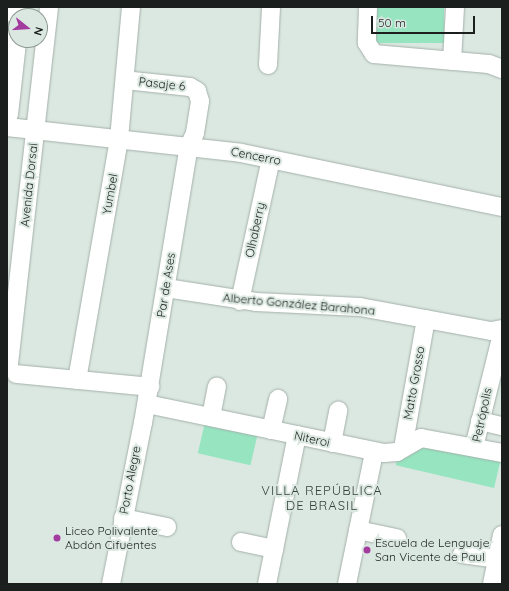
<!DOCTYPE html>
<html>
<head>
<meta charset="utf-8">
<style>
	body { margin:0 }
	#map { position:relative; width:509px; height:591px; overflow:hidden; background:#dbe8e1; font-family:Quicksand,sans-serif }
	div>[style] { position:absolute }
	.green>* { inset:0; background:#96e4c0; transform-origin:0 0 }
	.roads { filter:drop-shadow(0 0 1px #a4b0aa) drop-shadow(0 0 1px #a4b0aa) }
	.minor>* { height:18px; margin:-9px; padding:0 9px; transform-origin:9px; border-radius:9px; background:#fff }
	.major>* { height:22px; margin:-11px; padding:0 11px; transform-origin:11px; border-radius:11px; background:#fff }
	.dots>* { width:11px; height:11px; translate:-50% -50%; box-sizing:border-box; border:2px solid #dbe8e1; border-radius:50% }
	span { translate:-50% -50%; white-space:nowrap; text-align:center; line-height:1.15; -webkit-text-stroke:4px #dbe8e1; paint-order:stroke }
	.street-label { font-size:12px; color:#1b1f1d }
	.poi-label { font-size:12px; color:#1b1f1d }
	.left { translate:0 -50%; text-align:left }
	.neighbourhood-label { font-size:13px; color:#38413d; letter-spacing:1px }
	.frame { position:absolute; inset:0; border:8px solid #1b1f1d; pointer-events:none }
	.north { position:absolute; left:8px; top:8px; width:40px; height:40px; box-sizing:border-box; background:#dbe8e1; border:1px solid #8e9893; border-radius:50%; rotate:107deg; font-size:11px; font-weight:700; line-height:16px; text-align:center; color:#1b1f1d }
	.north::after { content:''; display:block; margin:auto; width:14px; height:18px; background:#a43c9f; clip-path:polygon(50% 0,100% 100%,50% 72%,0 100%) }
	.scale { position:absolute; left:371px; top:16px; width:104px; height:18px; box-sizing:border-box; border:2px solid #1b1f1d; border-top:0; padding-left:5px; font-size:12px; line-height:14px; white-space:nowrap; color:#1b1f1d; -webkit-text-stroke:3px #dbe8e1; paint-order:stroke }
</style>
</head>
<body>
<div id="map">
	<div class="green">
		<div style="left:375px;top:7px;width:69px;height:36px"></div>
		<div style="left:205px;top:422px;width:54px;height:32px;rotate:13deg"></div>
		<div style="left:402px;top:438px;width:101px;height:28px;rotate:13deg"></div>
	</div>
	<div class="roads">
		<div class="minor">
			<div style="left:368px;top:7px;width:36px;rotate:92deg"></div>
			<div style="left:367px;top:43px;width:13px;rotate:58deg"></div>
			<div style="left:374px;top:54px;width:115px;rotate:5deg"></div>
			<div style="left:489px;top:64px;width:14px;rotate:21deg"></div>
			<div style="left:452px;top:61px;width:54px;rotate:-86.8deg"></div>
			<div style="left:268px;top:65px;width:58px;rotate:-87deg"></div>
			<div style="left:7px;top:127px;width:235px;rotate:6.3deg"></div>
			<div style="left:241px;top:153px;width:267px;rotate:11.7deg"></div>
			<div style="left:166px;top:288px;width:91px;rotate:8.8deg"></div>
			<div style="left:256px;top:302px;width:104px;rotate:2.8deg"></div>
			<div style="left:360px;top:307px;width:133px;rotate:10.4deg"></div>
			<div style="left:491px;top:331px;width:11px;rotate:-10deg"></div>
			<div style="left:240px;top:301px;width:145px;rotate:-77.7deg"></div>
			<div style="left:9px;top:364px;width:359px;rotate:-83.6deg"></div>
			<div style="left:16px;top:374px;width:135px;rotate:5.5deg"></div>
			<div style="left:77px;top:380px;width:245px;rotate:-80.1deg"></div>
			<div style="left:119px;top:139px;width:133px;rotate:-84.8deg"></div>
			<div style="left:147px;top:404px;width:242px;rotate:11.7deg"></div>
			<div style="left:384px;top:453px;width:13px;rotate:-4deg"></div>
			<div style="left:397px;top:452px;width:28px;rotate:-30deg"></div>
			<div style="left:421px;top:438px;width:82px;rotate:10.5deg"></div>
			<div style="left:211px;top:417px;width:31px;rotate:-79deg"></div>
			<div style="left:480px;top:421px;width:23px;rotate:13deg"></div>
			<div style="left:271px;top:430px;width:32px;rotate:-77deg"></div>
			<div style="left:332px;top:443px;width:33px;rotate:-79deg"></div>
			<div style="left:474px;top:447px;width:116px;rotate:-76.1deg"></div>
			<div style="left:403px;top:448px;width:131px;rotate:-79.9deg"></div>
			<div style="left:123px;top:518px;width:45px;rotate:11.6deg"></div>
			<div style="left:358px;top:530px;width:40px;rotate:12deg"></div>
			<div style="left:241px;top:542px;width:34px;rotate:12deg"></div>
			<div style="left:462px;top:554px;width:35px;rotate:8deg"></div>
			<div style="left:111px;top:584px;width:164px;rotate:-78.8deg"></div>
			<div style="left:143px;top:423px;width:281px;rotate:-80.6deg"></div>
			<div style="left:189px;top:146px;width:14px;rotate:-65deg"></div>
			<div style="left:195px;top:133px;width:32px;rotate:-81deg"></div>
			<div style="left:200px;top:101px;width:10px;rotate:-107deg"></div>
			<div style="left:197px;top:91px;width:8px;rotate:-150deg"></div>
			<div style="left:190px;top:87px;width:65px;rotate:-173.9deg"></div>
			<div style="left:267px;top:584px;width:152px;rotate:-78.6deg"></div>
			<div style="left:347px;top:584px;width:135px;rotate:-78.4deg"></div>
			<div style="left:492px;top:584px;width:50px;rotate:-78.5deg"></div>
		</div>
		<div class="major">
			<div style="left:18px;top:16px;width:9px;rotate:-84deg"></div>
			<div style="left:7px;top:114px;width:81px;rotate:-83.6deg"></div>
		</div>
	</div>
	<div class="dots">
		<div style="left:57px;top:538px;background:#a43c9f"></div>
		<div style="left:367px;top:550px;background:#a43c9f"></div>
	</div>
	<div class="street-label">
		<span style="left:162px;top:84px;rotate:6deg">Pasaje 6</span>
		<span style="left:256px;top:156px;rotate:11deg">Cencerro</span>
		<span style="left:29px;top:185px;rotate:-84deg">Avenida Dorsal</span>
		<span style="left:110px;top:194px;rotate:-80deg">Yumbel</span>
		<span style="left:255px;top:230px;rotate:-78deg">Olhaberry</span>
		<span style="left:166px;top:285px;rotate:-81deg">Par de Ases</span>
		<span style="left:299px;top:304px;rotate:5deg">Alberto González Barahona</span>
		<span style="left:414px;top:383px;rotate:-80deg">Matto Grosso</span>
		<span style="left:482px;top:415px;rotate:-78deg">Petrópolis</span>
		<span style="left:312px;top:439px;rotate:12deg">Niteroi</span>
		<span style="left:130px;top:480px;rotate:-79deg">Porto Alegre</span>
	</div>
	<div class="poi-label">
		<span class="left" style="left:65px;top:538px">Liceo Polivalente<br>Abdón Cifuentes</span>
		<span class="left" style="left:375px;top:550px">Escuela de Lenguaje<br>San Vicente de Paul</span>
	</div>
	<div class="neighbourhood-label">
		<span style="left:322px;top:498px">VILLA REPÚBLICA<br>DE BRASIL</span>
	</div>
	<div class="frame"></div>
	<div class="north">N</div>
	<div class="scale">50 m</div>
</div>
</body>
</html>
